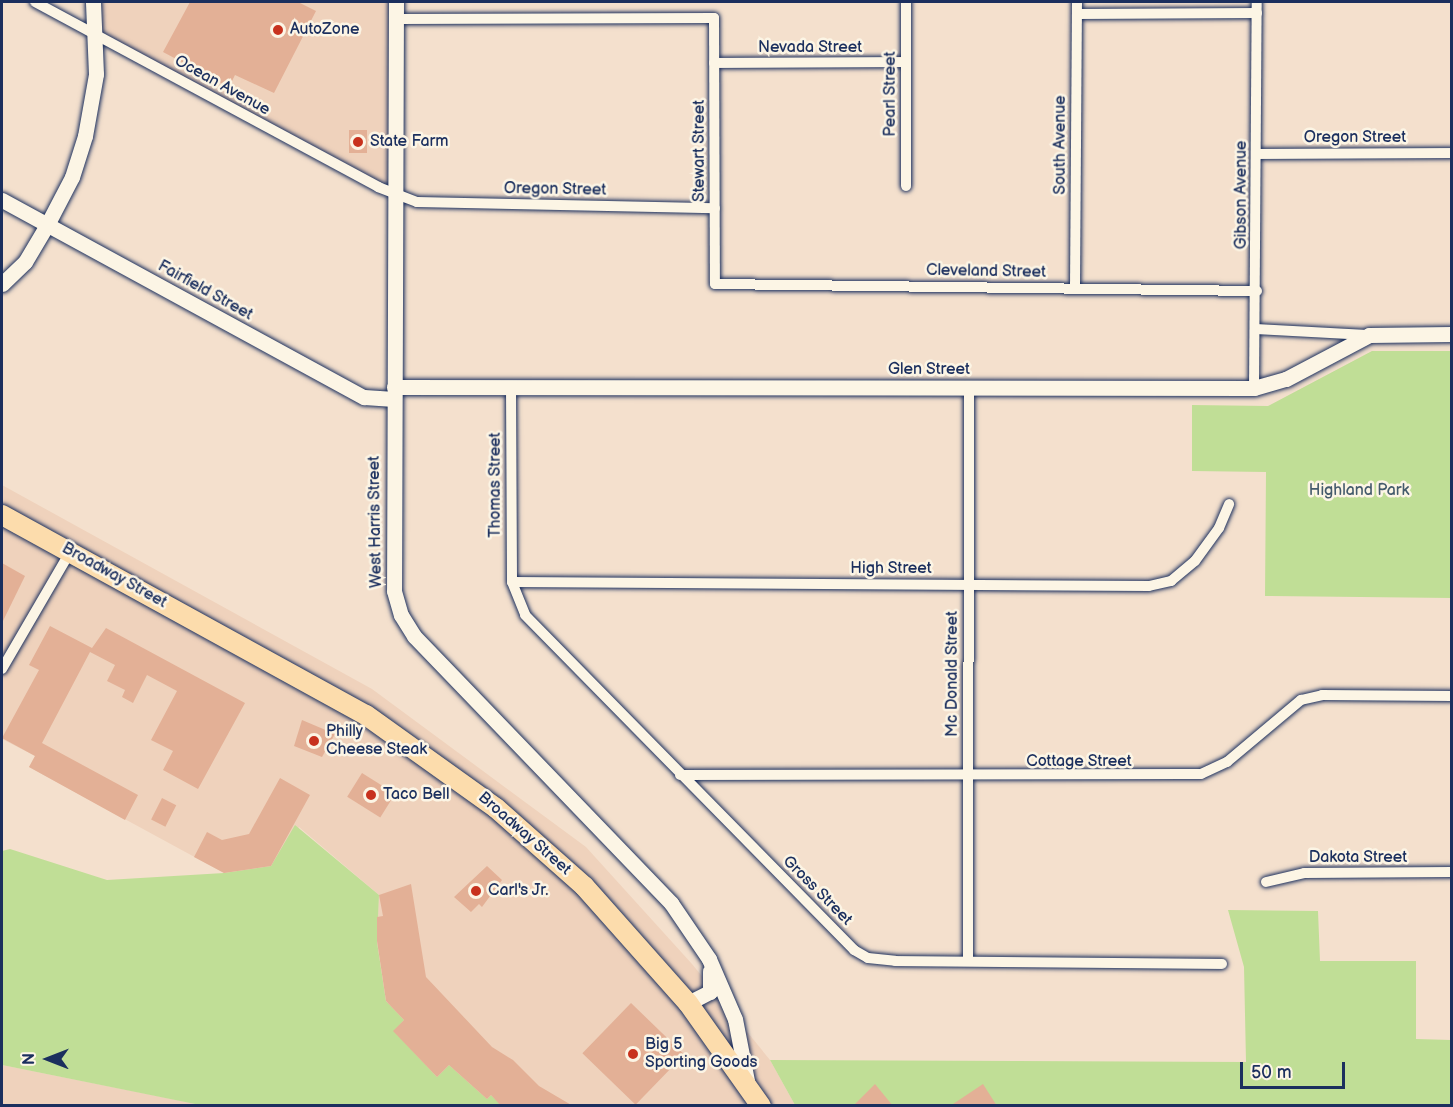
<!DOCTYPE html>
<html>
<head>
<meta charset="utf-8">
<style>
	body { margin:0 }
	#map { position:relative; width:1453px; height:1107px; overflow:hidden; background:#f4e0cd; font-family:"Balsamiq Sans",sans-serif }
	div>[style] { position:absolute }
	.built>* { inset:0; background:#efd2bc }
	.green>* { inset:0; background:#c0de96 }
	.building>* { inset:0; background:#e3b096; transform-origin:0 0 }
	.roads { filter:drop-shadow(0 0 2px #1b2f5e) drop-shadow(0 0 2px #1b2f5e) }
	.street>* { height:10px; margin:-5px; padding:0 5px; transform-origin:5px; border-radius:5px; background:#fcf5e5 }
	.secondary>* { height:15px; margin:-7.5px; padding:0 7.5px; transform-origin:7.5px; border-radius:7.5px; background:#fcf5e5 }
	.highway>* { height:20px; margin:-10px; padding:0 10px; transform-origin:10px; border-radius:10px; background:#fcdcac }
	.dots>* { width:16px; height:16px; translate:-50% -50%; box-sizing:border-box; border:3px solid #fcf5e5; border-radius:50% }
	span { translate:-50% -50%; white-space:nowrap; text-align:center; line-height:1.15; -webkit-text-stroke:5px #fcf5e5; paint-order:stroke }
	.poi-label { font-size:16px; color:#1b2f5e }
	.left { translate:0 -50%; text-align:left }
	.street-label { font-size:16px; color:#1b2f5e }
	.park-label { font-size:16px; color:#445b6c }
	.frame { position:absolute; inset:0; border:3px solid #1b2f5e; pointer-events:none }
	.north { position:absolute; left:18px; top:1029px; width:60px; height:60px; -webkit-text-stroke:4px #fcf5e5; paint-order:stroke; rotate:270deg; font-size:16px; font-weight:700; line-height:24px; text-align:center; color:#1b2f5e }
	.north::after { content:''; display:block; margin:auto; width:21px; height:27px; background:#1b2f5e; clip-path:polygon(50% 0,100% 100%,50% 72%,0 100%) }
	.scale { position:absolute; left:1240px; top:1062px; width:105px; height:27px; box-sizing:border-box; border:3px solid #1b2f5e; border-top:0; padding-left:8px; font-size:18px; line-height:21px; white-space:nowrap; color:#1b2f5e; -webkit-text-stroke:4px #fcf5e5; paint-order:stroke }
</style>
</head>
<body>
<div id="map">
	<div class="built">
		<div style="clip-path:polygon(93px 2px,396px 2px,396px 194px,96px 33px)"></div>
		<div style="clip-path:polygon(2px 485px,372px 689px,586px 847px,692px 964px,770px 1060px,795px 1105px,501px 1105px,487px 1099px,437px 1077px,393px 1031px,377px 941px,379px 895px,299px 827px,271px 866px,224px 873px,29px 767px,35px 756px,2px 739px)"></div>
		<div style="clip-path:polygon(2px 1065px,177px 1100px,200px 1105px,2px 1105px)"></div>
	</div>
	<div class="green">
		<div style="clip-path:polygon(1372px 351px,1451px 351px,1451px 598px,1265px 596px,1266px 472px,1192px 471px,1192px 405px,1268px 406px)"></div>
		<div style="clip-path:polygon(295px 825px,379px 895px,377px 942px,386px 1001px,404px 1020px,394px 1031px,437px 1077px,449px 1065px,487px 1099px,491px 1095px,501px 1105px,200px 1105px,2px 1065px,2px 851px,10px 849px,107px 880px,224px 873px,271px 866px)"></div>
		<div style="clip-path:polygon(1228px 910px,1318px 911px,1320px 961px,1416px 961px,1416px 1039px,1451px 1040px,1451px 1105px,795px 1105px,770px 1060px,1246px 1062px,1244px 967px)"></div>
	</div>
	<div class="building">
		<div style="clip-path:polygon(190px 2px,298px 2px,316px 11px,274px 93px,235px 75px,229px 87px,163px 52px)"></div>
		<div style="left:349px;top:130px;width:18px;height:23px"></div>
		<div style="clip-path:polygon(2px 563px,25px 576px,2px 623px)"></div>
		<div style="clip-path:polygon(50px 626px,92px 648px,106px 628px,245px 703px,198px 789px,163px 770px,173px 751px,151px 740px,177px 691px,147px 675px,133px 703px,122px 697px,125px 690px,107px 681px,115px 665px,90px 652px,42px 743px,138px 795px,125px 820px,29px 767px,35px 756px,2px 738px,39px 670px,29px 665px)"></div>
		<div style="clip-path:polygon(302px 720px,335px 734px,322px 757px,294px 746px)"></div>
		<div style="left:362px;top:773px;width:39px;height:28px;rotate:32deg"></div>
		<div style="clip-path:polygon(280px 778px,310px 795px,271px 866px,224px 873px,194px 857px,207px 832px,222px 840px,249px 834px)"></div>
		<div style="left:162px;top:798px;width:16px;height:24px;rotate:27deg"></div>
		<div style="clip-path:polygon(487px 866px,502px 880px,482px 907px,479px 904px,471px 912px,454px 897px)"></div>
		<div style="clip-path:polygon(411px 884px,426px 977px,492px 1047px,513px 1060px,539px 1086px,573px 1106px,501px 1106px,491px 1095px,487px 1099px,449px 1065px,437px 1077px,393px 1031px,404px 1020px,386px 1001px,377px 941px,377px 917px,383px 916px,379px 895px)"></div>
		<div style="left:631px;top:1003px;width:74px;height:70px;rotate:44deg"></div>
		<div style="clip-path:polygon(875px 1084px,893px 1106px,853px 1106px)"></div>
		<div style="clip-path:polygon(983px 1084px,997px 1106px,950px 1106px)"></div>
	</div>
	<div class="roads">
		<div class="street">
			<div style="left:35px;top:2px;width:390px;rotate:28.3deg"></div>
			<div style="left:378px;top:187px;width:42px;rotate:21deg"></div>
			<div style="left:417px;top:202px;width:298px;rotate:1.2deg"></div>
			<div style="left:906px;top:2px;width:184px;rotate:90deg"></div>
			<div style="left:1077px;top:14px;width:180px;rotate:-0.3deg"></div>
			<div style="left:397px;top:19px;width:317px;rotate:-0.2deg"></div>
			<div style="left:714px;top:18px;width:266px;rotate:89.8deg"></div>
			<div style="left:715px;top:284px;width:542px;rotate:0.74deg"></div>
			<div style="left:714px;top:63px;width:191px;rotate:-0.3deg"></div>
			<div style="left:1258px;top:154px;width:194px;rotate:-0.3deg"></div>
			<div style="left:1075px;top:288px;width:286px;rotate:-89.6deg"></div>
			<div style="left:1256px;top:329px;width:111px;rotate:3.1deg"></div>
			<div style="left:511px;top:388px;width:194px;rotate:89.7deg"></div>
			<div style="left:512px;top:582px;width:35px;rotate:68deg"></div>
			<div style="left:525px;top:615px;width:470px;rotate:45.5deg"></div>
			<div style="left:854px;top:950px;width:16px;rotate:30deg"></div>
			<div style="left:868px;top:958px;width:27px;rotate:6deg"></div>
			<div style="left:895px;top:961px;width:327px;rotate:0.5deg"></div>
			<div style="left:1254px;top:388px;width:386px;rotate:-89.6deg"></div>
			<div style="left:512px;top:582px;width:637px;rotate:0.36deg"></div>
			<div style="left:1149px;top:586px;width:23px;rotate:-13deg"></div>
			<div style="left:1171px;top:581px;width:31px;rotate:-40deg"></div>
			<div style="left:1195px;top:561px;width:41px;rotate:-54deg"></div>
			<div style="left:1219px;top:528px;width:26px;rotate:-67deg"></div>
			<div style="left:2px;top:669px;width:135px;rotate:-59.8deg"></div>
			<div style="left:680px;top:775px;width:521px;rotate:-0.11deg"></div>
			<div style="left:1201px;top:774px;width:29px;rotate:-25deg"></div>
			<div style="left:1227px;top:762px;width:97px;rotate:-40deg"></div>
			<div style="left:1301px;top:700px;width:22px;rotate:-13deg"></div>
			<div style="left:1322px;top:695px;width:130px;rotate:0.4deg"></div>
			<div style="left:1266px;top:882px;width:39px;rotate:-13deg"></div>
			<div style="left:1304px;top:873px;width:148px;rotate:-0.4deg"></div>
			<div style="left:968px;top:961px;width:573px;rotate:-89.9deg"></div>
		</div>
		<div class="secondary">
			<div style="left:396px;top:2px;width:589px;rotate:90.19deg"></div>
			<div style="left:394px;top:591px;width:25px;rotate:74deg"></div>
			<div style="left:401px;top:615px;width:25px;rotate:58deg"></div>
			<div style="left:414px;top:636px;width:371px;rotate:46.1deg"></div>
			<div style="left:671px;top:903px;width:68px;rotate:55.8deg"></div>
			<div style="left:709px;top:959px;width:65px;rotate:66.6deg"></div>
			<div style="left:735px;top:1019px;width:68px;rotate:79deg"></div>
			<div style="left:2px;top:200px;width:412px;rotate:28.6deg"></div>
			<div style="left:364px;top:397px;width:30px;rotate:4deg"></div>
			<div style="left:2px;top:284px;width:32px;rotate:-44deg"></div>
			<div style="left:25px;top:262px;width:43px;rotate:-59.3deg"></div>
			<div style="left:47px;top:225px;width:54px;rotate:-62.5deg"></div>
			<div style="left:72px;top:177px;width:43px;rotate:-72.4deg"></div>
			<div style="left:85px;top:136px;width:63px;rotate:-79.9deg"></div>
			<div style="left:96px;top:74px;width:72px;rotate:-92.4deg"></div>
			<div style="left:394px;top:387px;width:860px;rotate:0.07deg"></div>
			<div style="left:1254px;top:388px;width:33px;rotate:-16deg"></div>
			<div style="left:1286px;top:379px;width:94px;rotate:-27.9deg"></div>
			<div style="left:1369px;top:335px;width:83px;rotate:-0.7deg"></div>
			<div style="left:688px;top:1003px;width:25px;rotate:-27deg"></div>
			<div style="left:710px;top:992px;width:21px;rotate:-90deg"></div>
		</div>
		<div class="highway">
			<div style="left:2px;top:515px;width:415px;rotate:28.8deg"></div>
			<div style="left:366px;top:715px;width:160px;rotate:35.6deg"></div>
			<div style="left:496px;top:808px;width:118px;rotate:41.6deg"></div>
			<div style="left:584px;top:886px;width:157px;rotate:48.4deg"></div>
			<div style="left:688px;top:1003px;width:126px;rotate:54.7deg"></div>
		</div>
	</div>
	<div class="dots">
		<div style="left:278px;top:30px;background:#c8321e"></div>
		<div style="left:358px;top:142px;background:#c8321e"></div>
		<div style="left:314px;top:741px;background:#c8321e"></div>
		<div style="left:371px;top:795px;background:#c8321e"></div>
		<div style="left:476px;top:891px;background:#c8321e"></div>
		<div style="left:633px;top:1054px;background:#c8321e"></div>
	</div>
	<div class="poi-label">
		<span class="left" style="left:290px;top:30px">AutoZone</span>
		<span class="left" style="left:370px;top:142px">State Farm</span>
		<span class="left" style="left:326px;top:741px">Philly<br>Cheese Steak</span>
		<span class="left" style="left:383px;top:795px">Taco Bell</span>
		<span class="left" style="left:488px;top:891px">Carl's Jr.</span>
		<span class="left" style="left:645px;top:1054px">Big 5<br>Sporting Goods</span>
	</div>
	<div class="street-label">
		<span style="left:810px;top:48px">Nevada Street</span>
		<span style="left:222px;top:86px;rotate:29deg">Ocean Avenue</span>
		<span style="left:891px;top:94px;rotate:-90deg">Pearl Street</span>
		<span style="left:1355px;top:138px">Oregon Street</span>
		<span style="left:1061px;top:145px;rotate:-90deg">South Avenue</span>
		<span style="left:700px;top:151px;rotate:-90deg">Stewart Street</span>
		<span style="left:555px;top:190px;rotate:1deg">Oregon Street</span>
		<span style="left:1242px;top:195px;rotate:-90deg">Gibson Avenue</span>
		<span style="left:986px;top:272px;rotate:1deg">Cleveland Street</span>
		<span style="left:205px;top:291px;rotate:29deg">Fairfield Street</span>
		<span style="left:929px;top:370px">Glen Street</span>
		<span style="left:496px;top:485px;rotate:-90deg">Thomas Street</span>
		<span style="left:376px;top:522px;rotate:-91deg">West Harris Street</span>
		<span style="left:891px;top:569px">High Street</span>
		<span style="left:114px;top:576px;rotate:29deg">Broadway Street</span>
		<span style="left:953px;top:674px;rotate:-90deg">Mc Donald Street</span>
		<span style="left:1079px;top:762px">Cottage Street</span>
		<span style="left:524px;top:834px;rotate:41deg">Broadway Street</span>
		<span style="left:1358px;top:858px">Dakota Street</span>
		<span style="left:817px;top:891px;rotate:45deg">Gross Street</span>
	</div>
	<div class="park-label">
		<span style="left:1359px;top:491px">Highland Park</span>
	</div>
	<div class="frame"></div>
	<div class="north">N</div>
	<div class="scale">50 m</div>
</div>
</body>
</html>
